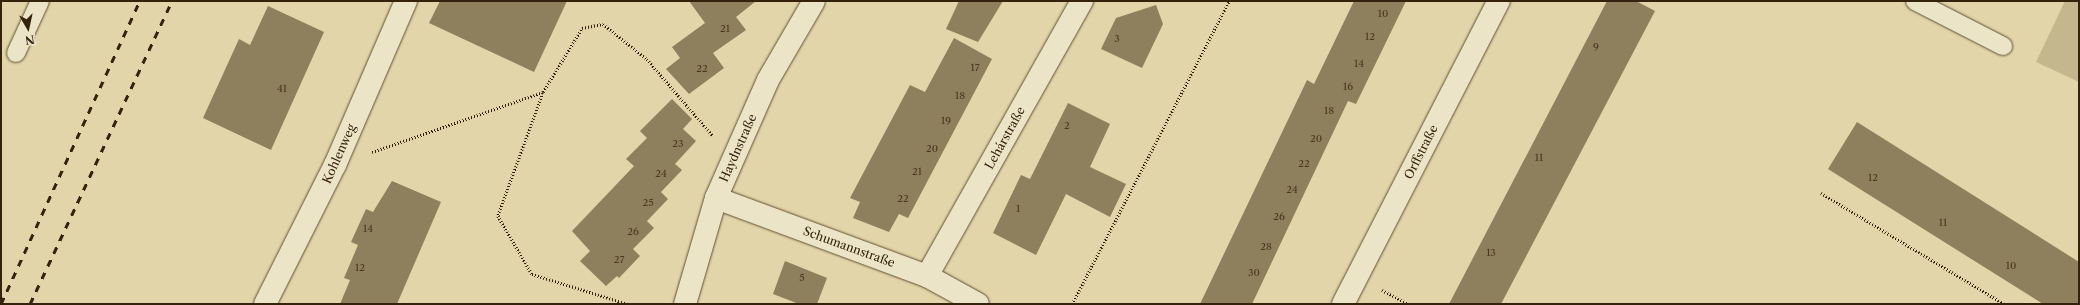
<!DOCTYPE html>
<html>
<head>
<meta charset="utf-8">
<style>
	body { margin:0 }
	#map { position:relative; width:2080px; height:305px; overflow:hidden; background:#e2d5a9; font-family:"Libre Caslon Text",serif }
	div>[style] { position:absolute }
	.green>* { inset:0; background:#c4b78e }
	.building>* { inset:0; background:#8e7f5d }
	.path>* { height:2.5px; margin-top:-1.25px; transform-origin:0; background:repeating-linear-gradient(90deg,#34220b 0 1px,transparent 0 3px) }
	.roads { filter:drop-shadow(0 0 1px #604f32) drop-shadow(0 0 1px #604f32) }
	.lane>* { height:18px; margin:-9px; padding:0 9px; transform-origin:9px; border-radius:9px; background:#ece4c7 }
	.street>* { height:22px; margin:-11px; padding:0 11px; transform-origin:11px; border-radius:11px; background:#ece4c7 }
	.rail>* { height:3px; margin-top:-1.5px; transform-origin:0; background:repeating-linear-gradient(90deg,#34220b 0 7px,transparent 0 14px) }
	span { translate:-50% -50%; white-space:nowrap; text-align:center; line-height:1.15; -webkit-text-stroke:4px #ece4c7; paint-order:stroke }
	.number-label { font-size:10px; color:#4a3920 }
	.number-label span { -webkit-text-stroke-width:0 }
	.street-label { font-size:12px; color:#34220b }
	.frame { position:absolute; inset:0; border:2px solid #34220b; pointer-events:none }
	.north { position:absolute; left:8px; top:8px; width:40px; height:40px; -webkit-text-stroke:3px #ece4c7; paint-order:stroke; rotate:171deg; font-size:11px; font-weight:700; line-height:16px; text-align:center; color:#34220b }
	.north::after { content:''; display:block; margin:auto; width:14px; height:18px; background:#34220b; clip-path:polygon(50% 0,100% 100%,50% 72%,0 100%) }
</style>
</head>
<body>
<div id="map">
	<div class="green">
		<div style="clip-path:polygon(2065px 1px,2079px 1px,2079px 82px,2036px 62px)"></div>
	</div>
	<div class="building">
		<div style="clip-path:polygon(440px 1px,567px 1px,534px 72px,429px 23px)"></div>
		<div style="clip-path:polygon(689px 1px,756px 1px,736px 17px,746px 30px,713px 53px,724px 68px,689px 94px,666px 69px,680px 58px,672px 47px,705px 23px)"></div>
		<div style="clip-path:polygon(959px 1px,1003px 1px,978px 42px,946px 29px)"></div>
		<div style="clip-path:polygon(1354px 1px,1406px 1px,1356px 104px,1348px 101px,1252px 304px,1200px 304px,1307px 80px,1314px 84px)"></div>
		<div style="clip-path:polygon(1607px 1px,1636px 1px,1655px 11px,1501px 304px,1449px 304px)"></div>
		<div style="clip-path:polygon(1156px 5px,1163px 24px,1142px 68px,1101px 49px,1116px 18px)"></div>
		<div style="clip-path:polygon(268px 6px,324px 32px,271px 150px,203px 118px,239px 39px,250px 45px)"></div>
		<div style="clip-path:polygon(954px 38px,992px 59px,908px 218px,899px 214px,889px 232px,853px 218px,860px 202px,850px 198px,910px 85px,925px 92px)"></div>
		<div style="clip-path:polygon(672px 99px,692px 119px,683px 129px,696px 141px,675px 164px,682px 170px,661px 192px,668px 199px,647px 221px,654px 228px,633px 249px,640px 256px,619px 278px,617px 276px,606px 286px,580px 261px,590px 251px,572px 231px,634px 166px,626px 159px,647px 138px,640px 131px)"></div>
		<div style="clip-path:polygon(1068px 103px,1110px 124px,1090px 167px,1126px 184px,1110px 217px,1066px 194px,1036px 255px,993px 233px,1021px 175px,1030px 179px)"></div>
		<div style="clip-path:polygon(1857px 122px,2079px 262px,2079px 304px,2043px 304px,1828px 169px)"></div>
		<div style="clip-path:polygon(392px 181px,441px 202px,397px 304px,340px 304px,350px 280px,344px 278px,358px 245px,351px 242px,366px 209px,373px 212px)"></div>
		<div style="clip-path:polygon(785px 261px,827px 278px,817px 304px,799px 304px,773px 294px)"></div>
	</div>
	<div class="path">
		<div style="left:543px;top:93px;width:131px;rotate:110.1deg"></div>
		<div style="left:498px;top:216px;width:67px;rotate:59.6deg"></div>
		<div style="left:532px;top:274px;width:101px;rotate:17.4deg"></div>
		<div style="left:372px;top:152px;width:181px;rotate:-19.3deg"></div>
		<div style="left:543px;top:92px;width:75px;rotate:-58.6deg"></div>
		<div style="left:582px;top:28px;width:21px;rotate:-11deg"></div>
		<div style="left:603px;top:24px;width:56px;rotate:38.5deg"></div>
		<div style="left:647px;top:59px;width:101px;rotate:49.4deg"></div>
		<div style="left:1821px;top:193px;width:214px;rotate:31.2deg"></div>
		<div style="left:1382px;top:290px;width:30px;rotate:28deg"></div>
		<div style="left:1072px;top:304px;width:341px;rotate:-62.6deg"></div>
	</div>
	<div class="roads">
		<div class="lane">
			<div style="left:1915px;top:1px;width:99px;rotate:27.1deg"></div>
			<div style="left:16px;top:53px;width:57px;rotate:-65.2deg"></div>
		</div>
		<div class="street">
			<div style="left:716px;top:198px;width:225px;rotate:20.3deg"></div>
			<div style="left:927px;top:276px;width:58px;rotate:28.8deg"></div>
			<div style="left:927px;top:276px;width:316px;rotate:-60.6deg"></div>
			<div style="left:265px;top:304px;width:156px;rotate:-63.3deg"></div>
			<div style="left:335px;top:165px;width:179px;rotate:-66.6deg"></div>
			<div style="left:685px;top:304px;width:110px;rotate:-73.7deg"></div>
			<div style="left:716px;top:198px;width:129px;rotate:-66.2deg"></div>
			<div style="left:768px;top:80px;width:91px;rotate:-59.8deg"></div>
			<div style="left:1343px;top:304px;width:341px;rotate:-62.8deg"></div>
		</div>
	</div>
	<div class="rail">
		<div style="left:1px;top:304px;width:333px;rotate:-65.4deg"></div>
		<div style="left:30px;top:304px;width:335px;rotate:-64.9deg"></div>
	</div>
	<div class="number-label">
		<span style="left:1383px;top:14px">10</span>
		<span style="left:725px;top:29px">21</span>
		<span style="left:1370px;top:37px">12</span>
		<span style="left:1117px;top:39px">3</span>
		<span style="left:1596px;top:47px">9</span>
		<span style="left:1359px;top:64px">14</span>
		<span style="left:975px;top:68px">17</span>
		<span style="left:702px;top:69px">22</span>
		<span style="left:1348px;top:87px">16</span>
		<span style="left:282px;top:89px">41</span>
		<span style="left:960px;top:96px">18</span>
		<span style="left:1329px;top:111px">18</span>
		<span style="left:946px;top:121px">19</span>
		<span style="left:1067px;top:126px">2</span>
		<span style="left:1316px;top:139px">20</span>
		<span style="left:678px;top:144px">23</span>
		<span style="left:932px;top:149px">20</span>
		<span style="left:1539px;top:158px">11</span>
		<span style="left:1304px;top:164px">22</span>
		<span style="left:917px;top:172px">21</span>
		<span style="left:661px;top:174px">24</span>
		<span style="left:1873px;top:178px">12</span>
		<span style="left:1292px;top:190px">24</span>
		<span style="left:903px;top:199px">22</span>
		<span style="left:648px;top:203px">25</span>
		<span style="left:1018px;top:209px">1</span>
		<span style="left:1279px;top:217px">26</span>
		<span style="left:1943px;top:223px">11</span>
		<span style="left:368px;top:229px">14</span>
		<span style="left:633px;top:232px">26</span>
		<span style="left:1266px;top:247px">28</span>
		<span style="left:1491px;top:253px">13</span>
		<span style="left:619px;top:260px">27</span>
		<span style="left:2011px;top:266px">10</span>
		<span style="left:360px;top:268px">12</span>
		<span style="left:1254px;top:273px">30</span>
		<span style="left:802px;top:278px">5</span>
	</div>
	<div class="street-label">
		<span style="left:1005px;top:138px;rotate:-61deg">Lehárstraße</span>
		<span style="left:738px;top:148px;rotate:-66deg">Haydnstraße</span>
		<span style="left:1421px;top:152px;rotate:-63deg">Orffstraße</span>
		<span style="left:339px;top:154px;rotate:-66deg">Kohlenweg</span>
		<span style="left:849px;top:247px;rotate:20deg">Schumannstraße</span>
	</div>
	<div class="frame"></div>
	<div class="north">N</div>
</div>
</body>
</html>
